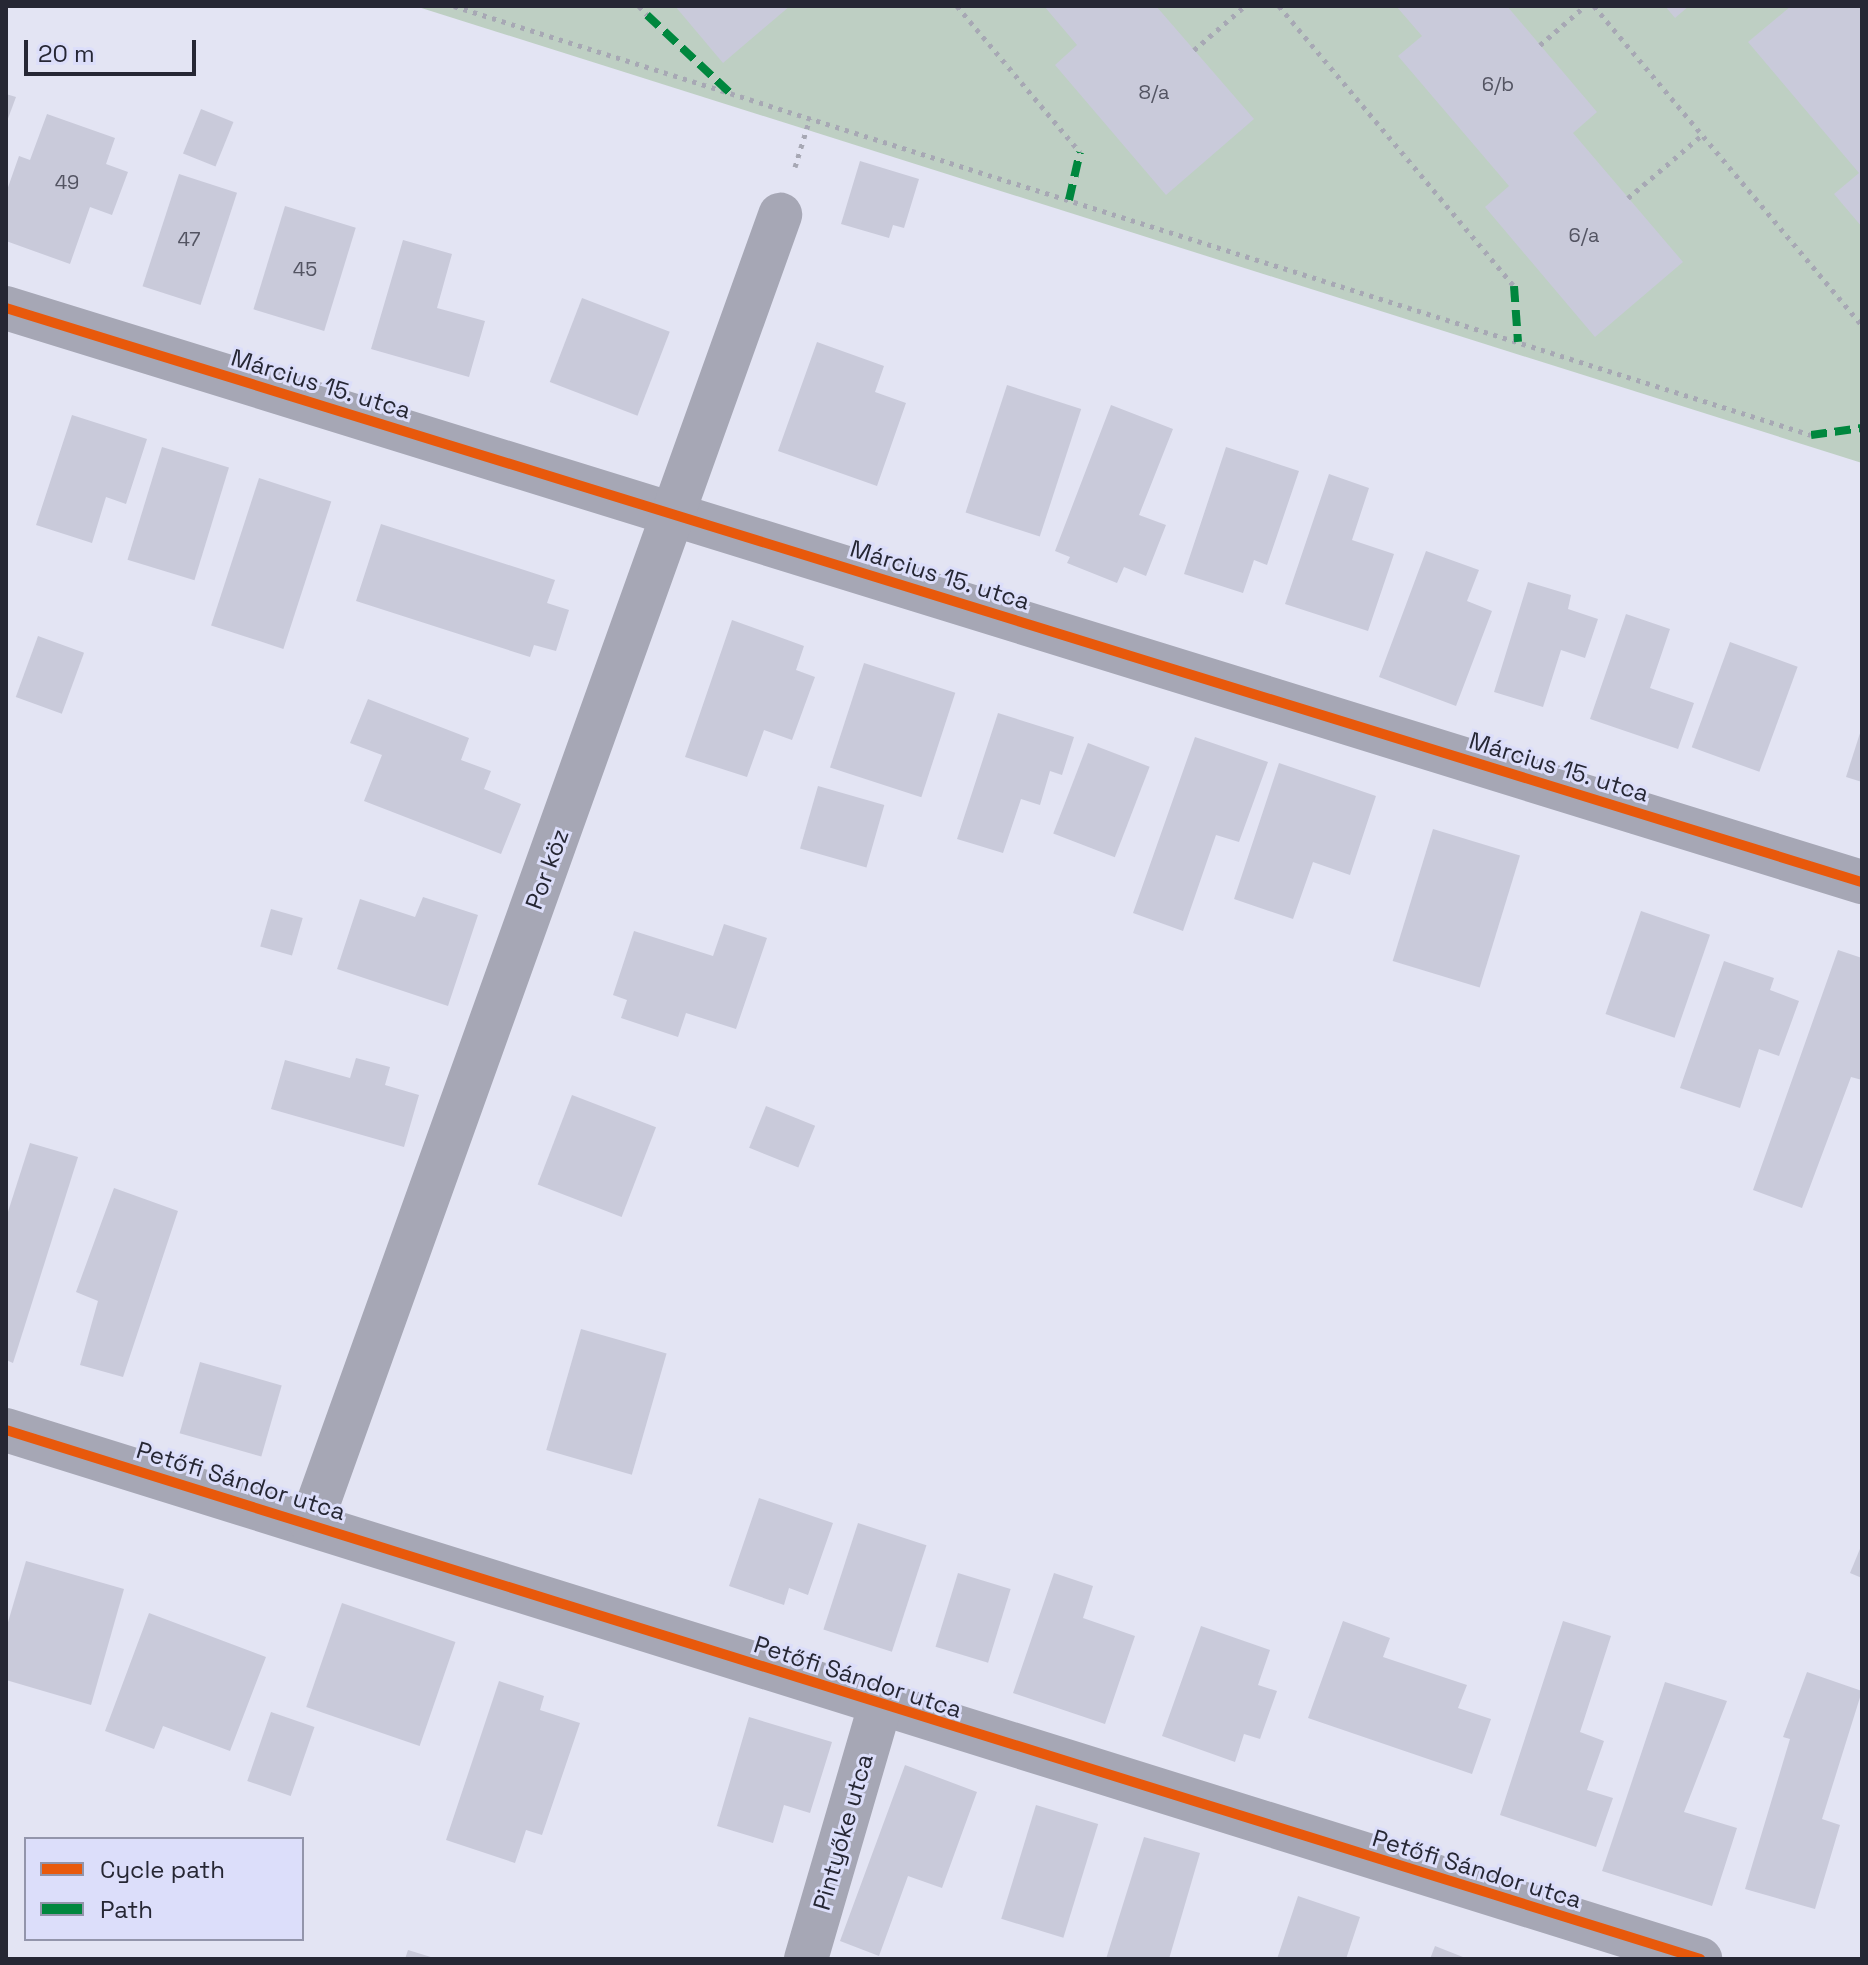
<!DOCTYPE html>
<html>
<head>
<meta charset="utf-8">
<style>
	body { margin:0 }
	#map { position:relative; width:1868px; height:1965px; overflow:hidden; background:#e3e4f3; font-family:"Space Grotesk",sans-serif }
	div>[style] { position:absolute }
	.green>* { inset:0; background:#becfc3 }
	.building>* { inset:0; background:#c9cada; transform-origin:0 0 }
	.path>* { height:5px; margin-top:-2.5px; transform-origin:0; background:repeating-linear-gradient(90deg,#a7a8b4 0 4px,transparent 0 10px) }
	.street>* { height:44px; margin:-22px; padding:0 22px; transform-origin:22px; border-radius:22px; background:#a6a7b5 }
	.quiet>* { height:8px; margin-top:-4px; transform-origin:0; background:repeating-linear-gradient(90deg,#00873e 0 16px,transparent 0 24px) }
	.cycleway>* { height:10px; margin:-5px; padding:0 5px; transform-origin:5px; border-radius:5px; background:#e8590c }
	span { translate:-50% -50%; white-space:nowrap; text-align:center; line-height:1.15; -webkit-text-stroke:6px #dcdefa; paint-order:stroke }
	.number-label { font-size:20px; color:#535462 }
	.number-label span { -webkit-text-stroke-width:0 }
	.street-label { font-size:24px; color:#262734 }
	.frame { position:absolute; inset:0; border:8px solid #262734; pointer-events:none }
	.legend { position:absolute; left:24px; top:1837px; width:280px; height:104px; box-sizing:border-box; background:#dcdefa; border:2px solid #9395ab; margin:0; padding:10px 14px; list-style:none; font-size:24px; color:#262734 }
	.legend li { display:flex; align-items:center; gap:16px; height:40px }
	.legend b { width:40px; border:2px solid #9395ab }
	.scale { position:absolute; left:24px; top:40px; width:172px; height:36px; box-sizing:border-box; border:4px solid #262734; border-top:0; padding-left:10px; font-size:24px; line-height:28px; white-space:nowrap; color:#262734; -webkit-text-stroke:6px #dcdefa; paint-order:stroke }
</style>
</head>
<body>
<div id="map">
	<div class="green">
		<div style="clip-path:polygon(415px 6px,1862px 6px,1862px 463px)"></div>
	</div>
	<div class="building">
		<div style="clip-path:polygon(675px 6px,790px 6px,723px 63px)"></div>
		<div style="clip-path:polygon(1044px 6px,1156px 6px,1254px 119px,1166px 195px,1055px 65px,1077px 45px)"></div>
		<div style="clip-path:polygon(1396px 6px,1507px 6px,1597px 112px,1573px 133px,1683px 262px,1595px 337px,1485px 207px,1509px 186px,1398px 56px,1422px 36px)"></div>
		<div style="clip-path:polygon(1665px 6px,1689px 6px,1675px 18px)"></div>
		<div style="clip-path:polygon(1791px 6px,1862px 6px,1862px 227px,1834px 194px,1859px 173px,1748px 42px)"></div>
		<div style="clip-path:polygon(6px 94px,16px 97px,6px 124px)"></div>
		<div style="left:201px;top:109px;width:35px;height:48px;rotate:22deg"></div>
		<div style="clip-path:polygon(47px 114px,115px 138px,106px 164px,128px 172px,112px 215px,90px 207px,70px 264px,6px 241px,6px 193px,19px 156px,30px 160px)"></div>
		<div style="clip-path:polygon(860px 161px,919px 179px,904px 228px,893px 225px,889px 238px,841px 224px)"></div>
		<div style="left:179px;top:174px;width:61px;height:118px;rotate:18deg"></div>
		<div style="left:285px;top:206px;width:74px;height:108px;rotate:17deg"></div>
		<div style="clip-path:polygon(403px 240px,452px 254px,437px 308px,485px 321px,469px 377px,371px 349px)"></div>
		<div style="left:582px;top:298px;width:94px;height:90px;rotate:21deg"></div>
		<div style="clip-path:polygon(817px 342px,884px 366px,875px 392px,906px 403px,877px 486px,778px 451px)"></div>
		<div style="left:1007px;top:385px;width:78px;height:134px;rotate:18deg"></div>
		<div style="clip-path:polygon(1111px 405px,1173px 429px,1139px 515px,1166px 525px,1146px 576px,1124px 567px,1117px 583px,1067px 563px,1070px 557px,1055px 551px)"></div>
		<div style="clip-path:polygon(72px 415px,147px 439px,126px 504px,106px 497px,92px 543px,36px 525px)"></div>
		<div style="left:162px;top:447px;width:70px;height:118px;rotate:17deg"></div>
		<div style="clip-path:polygon(1226px 447px,1299px 471px,1267px 565px,1254px 560px,1243px 593px,1184px 574px)"></div>
		<div style="clip-path:polygon(1329px 474px,1369px 488px,1352px 540px,1394px 554px,1368px 631px,1285px 604px)"></div>
		<div style="left:259px;top:478px;width:76px;height:155px;rotate:18deg"></div>
		<div style="clip-path:polygon(381px 524px,555px 580px,547px 603px,569px 610px,556px 651px,534px 645px,530px 657px,356px 601px)"></div>
		<div style="clip-path:polygon(1426px 551px,1479px 570px,1467px 601px,1492px 611px,1456px 706px,1379px 677px)"></div>
		<div style="clip-path:polygon(1528px 582px,1571px 595px,1568px 609px,1598px 619px,1585px 658px,1561px 650px,1543px 707px,1494px 692px)"></div>
		<div style="clip-path:polygon(1626px 614px,1670px 629px,1650px 688px,1694px 703px,1678px 749px,1590px 719px)"></div>
		<div style="clip-path:polygon(732px 620px,804px 646px,796px 670px,815px 677px,792px 740px,764px 730px,747px 777px,685px 757px)"></div>
		<div style="left:38px;top:636px;width:49px;height:65px;rotate:20deg"></div>
		<div style="left:1730px;top:642px;width:72px;height:112px;rotate:20deg"></div>
		<div style="left:864px;top:663px;width:96px;height:110px;rotate:18deg"></div>
		<div style="clip-path:polygon(368px 699px,469px 738px,461px 760px,491px 771px,484px 789px,521px 804px,501px 854px,364px 801px,382px 755px,350px 743px)"></div>
		<div style="clip-path:polygon(998px 713px,1074px 737px,1062px 775px,1050px 771px,1040px 805px,1021px 799px,1003px 853px,957px 839px)"></div>
		<div style="clip-path:polygon(1861px 730px,1862px 730px,1862px 782px,1846px 777px)"></div>
		<div style="clip-path:polygon(1195px 737px,1268px 762px,1239px 842px,1216px 835px,1183px 931px,1133px 913px)"></div>
		<div style="left:1088px;top:743px;width:66px;height:97px;rotate:21deg"></div>
		<div style="clip-path:polygon(1279px 763px,1376px 796px,1350px 875px,1313px 862px,1293px 919px,1234px 899px)"></div>
		<div style="left:818px;top:786px;width:69px;height:65px;rotate:16deg"></div>
		<div style="left:1433px;top:829px;width:91px;height:138px;rotate:17deg"></div>
		<div style="clip-path:polygon(423px 897px,478px 915px,448px 1006px,337px 969px,360px 899px,415px 917px)"></div>
		<div style="left:271px;top:909px;width:33px;height:39px;rotate:16deg"></div>
		<div style="left:1641px;top:911px;width:73px;height:109px;rotate:19deg"></div>
		<div style="clip-path:polygon(724px 924px,767px 938px,736px 1029px,686px 1013px,678px 1037px,621px 1018px,627px 1000px,613px 995px,634px 931px,713px 956px)"></div>
		<div style="clip-path:polygon(1838px 950px,1862px 958px,1862px 1080px,1851px 1077px,1802px 1208px,1753px 1190px)"></div>
		<div style="clip-path:polygon(1724px 961px,1774px 978px,1770px 990px,1799px 1001px,1779px 1056px,1759px 1049px,1740px 1108px,1680px 1088px)"></div>
		<div style="clip-path:polygon(356px 1058px,390px 1067px,385px 1085px,419px 1095px,404px 1147px,271px 1109px,285px 1060px,350px 1078px)"></div>
		<div style="left:572px;top:1095px;width:90px;height:96px;rotate:21deg"></div>
		<div style="left:766px;top:1106px;width:53px;height:45px;rotate:22deg"></div>
		<div style="clip-path:polygon(30px 1143px,78px 1157px,13px 1363px,6px 1360px,6px 1218px)"></div>
		<div style="clip-path:polygon(114px 1188px,178px 1211px,123px 1377px,80px 1365px,98px 1301px,76px 1292px)"></div>
		<div style="left:581px;top:1329px;width:89px;height:126px;rotate:16deg"></div>
		<div style="left:200px;top:1362px;width:85px;height:74px;rotate:16deg"></div>
		<div style="clip-path:polygon(759px 1498px,833px 1523px,808px 1595px,789px 1588px,784px 1605px,729px 1586px)"></div>
		<div style="left:858px;top:1523px;width:72px;height:112px;rotate:18deg"></div>
		<div style="clip-path:polygon(1862px 1544px,1862px 1578px,1850px 1573px)"></div>
		<div style="clip-path:polygon(26px 1561px,124px 1589px,91px 1705px,6px 1680px,6px 1629px)"></div>
		<div style="left:958px;top:1573px;width:55px;height:77px;rotate:17deg"></div>
		<div style="clip-path:polygon(1054px 1573px,1093px 1586px,1083px 1618px,1135px 1636px,1105px 1724px,1013px 1693px)"></div>
		<div style="left:342px;top:1603px;width:120px;height:110px;rotate:19deg"></div>
		<div style="clip-path:polygon(149px 1613px,266px 1657px,230px 1751px,163px 1726px,154px 1749px,105px 1731px)"></div>
		<div style="clip-path:polygon(1343px 1621px,1390px 1638px,1383px 1657px,1467px 1685px,1458px 1708px,1491px 1719px,1472px 1774px,1308px 1718px)"></div>
		<div style="clip-path:polygon(1563px 1621px,1611px 1636px,1580px 1732px,1604px 1741px,1587px 1790px,1613px 1798px,1596px 1847px,1500px 1815px)"></div>
		<div style="clip-path:polygon(1201px 1626px,1270px 1650px,1258px 1685px,1277px 1691px,1260px 1739px,1244px 1734px,1235px 1762px,1162px 1736px)"></div>
		<div style="clip-path:polygon(1807px 1672px,1862px 1691px,1822px 1819px,1840px 1825px,1815px 1909px,1745px 1889px,1790px 1739px,1783px 1737px)"></div>
		<div style="clip-path:polygon(499px 1681px,544px 1696px,540px 1710px,580px 1723px,542px 1835px,526px 1830px,515px 1863px,446px 1840px)"></div>
		<div style="clip-path:polygon(1665px 1682px,1727px 1701px,1684px 1812px,1737px 1828px,1712px 1906px,1602px 1871px)"></div>
		<div style="left:271px;top:1712px;width:46px;height:73px;rotate:19deg"></div>
		<div style="clip-path:polygon(749px 1717px,832px 1742px,810px 1813px,784px 1805px,773px 1843px,717px 1826px)"></div>
		<div style="clip-path:polygon(905px 1765px,977px 1792px,942px 1888px,908px 1876px,879px 1956px,840px 1941px)"></div>
		<div style="left:1036px;top:1805px;width:65px;height:119px;rotate:17deg"></div>
		<div style="clip-path:polygon(1144px 1837px,1200px 1853px,1169px 1959px,1106px 1959px)"></div>
		<div style="clip-path:polygon(1298px 1896px,1360px 1917px,1346px 1959px,1277px 1959px)"></div>
		<div style="clip-path:polygon(1435px 1946px,1468px 1959px,1430px 1959px)"></div>
		<div style="clip-path:polygon(408px 1950px,434px 1958px,434px 1959px,405px 1959px)"></div>
	</div>
	<div class="path">
		<div style="left:454px;top:6px;width:1423px;rotate:17.54deg"></div>
		<div style="left:639px;top:6px;width:12px;rotate:48deg"></div>
		<div style="left:957px;top:6px;width:191px;rotate:49.9deg"></div>
		<div style="left:1279px;top:6px;width:366px;rotate:50deg"></div>
		<div style="left:1594px;top:6px;width:417px;rotate:50deg"></div>
		<div style="left:1540px;top:45px;width:60px;rotate:-40.9deg"></div>
		<div style="left:1194px;top:50px;width:67px;rotate:-40.8deg"></div>
		<div style="left:795px;top:167px;width:51px;rotate:-73deg"></div>
		<div style="left:1628px;top:198px;width:97px;rotate:-40.4deg"></div>
	</div>
	<div class="street">
		<div style="left:6px;top:308px;width:1943px;rotate:17.19deg"></div>
		<div style="left:6px;top:1430px;width:1775px;rotate:17.34deg"></div>
		<div style="left:311px;top:1523px;width:1390px;rotate:-70.27deg"></div>
		<div style="left:806px;top:1959px;width:264px;rotate:-73.7deg"></div>
	</div>
	<div class="quiet">
		<div style="left:647px;top:15px;width:114px;rotate:43.2deg"></div>
		<div style="left:1069px;top:200px;width:49px;rotate:-77.1deg"></div>
		<div style="left:1514px;top:286px;width:56px;rotate:85.9deg"></div>
		<div style="left:1811px;top:435px;width:51px;rotate:-7.8deg"></div>
	</div>
	<div class="cycleway">
		<div style="left:6px;top:308px;width:1943px;rotate:17.19deg"></div>
		<div style="left:6px;top:1430px;width:1775px;rotate:17.34deg"></div>
	</div>
	<div class="number-label">
		<span style="left:1498px;top:84px">6/b</span>
		<span style="left:1154px;top:92px">8/a</span>
		<span style="left:67px;top:182px">49</span>
		<span style="left:1584px;top:235px">6/a</span>
		<span style="left:189px;top:239px">47</span>
		<span style="left:305px;top:269px">45</span>
	</div>
	<div class="street-label">
		<span style="left:321px;top:384px;rotate:17deg">Március 15. utca</span>
		<span style="left:940px;top:575px;rotate:17deg">Március 15. utca</span>
		<span style="left:1559px;top:767px;rotate:17deg">Március 15. utca</span>
		<span style="left:547px;top:869px;rotate:-70deg">Por köz</span>
		<span style="left:241px;top:1481px;rotate:17deg">Petőfi Sándor utca</span>
		<span style="left:858px;top:1677px;rotate:18deg">Petőfi Sándor utca</span>
		<span style="left:843px;top:1832px;rotate:-74deg">Pintyőke utca</span>
		<span style="left:1477px;top:1869px;rotate:17deg">Petőfi Sándor utca</span>
	</div>
	<div class="frame"></div>
	<ul class="legend">
	<li><b style="height:10px;background:#e8590c"></b>Cycle path</li>
	<li><b style="height:10px;background:#00873e"></b>Path</li>
	</ul>
	<div class="scale">20 m</div>
</div>
</body>
</html>
